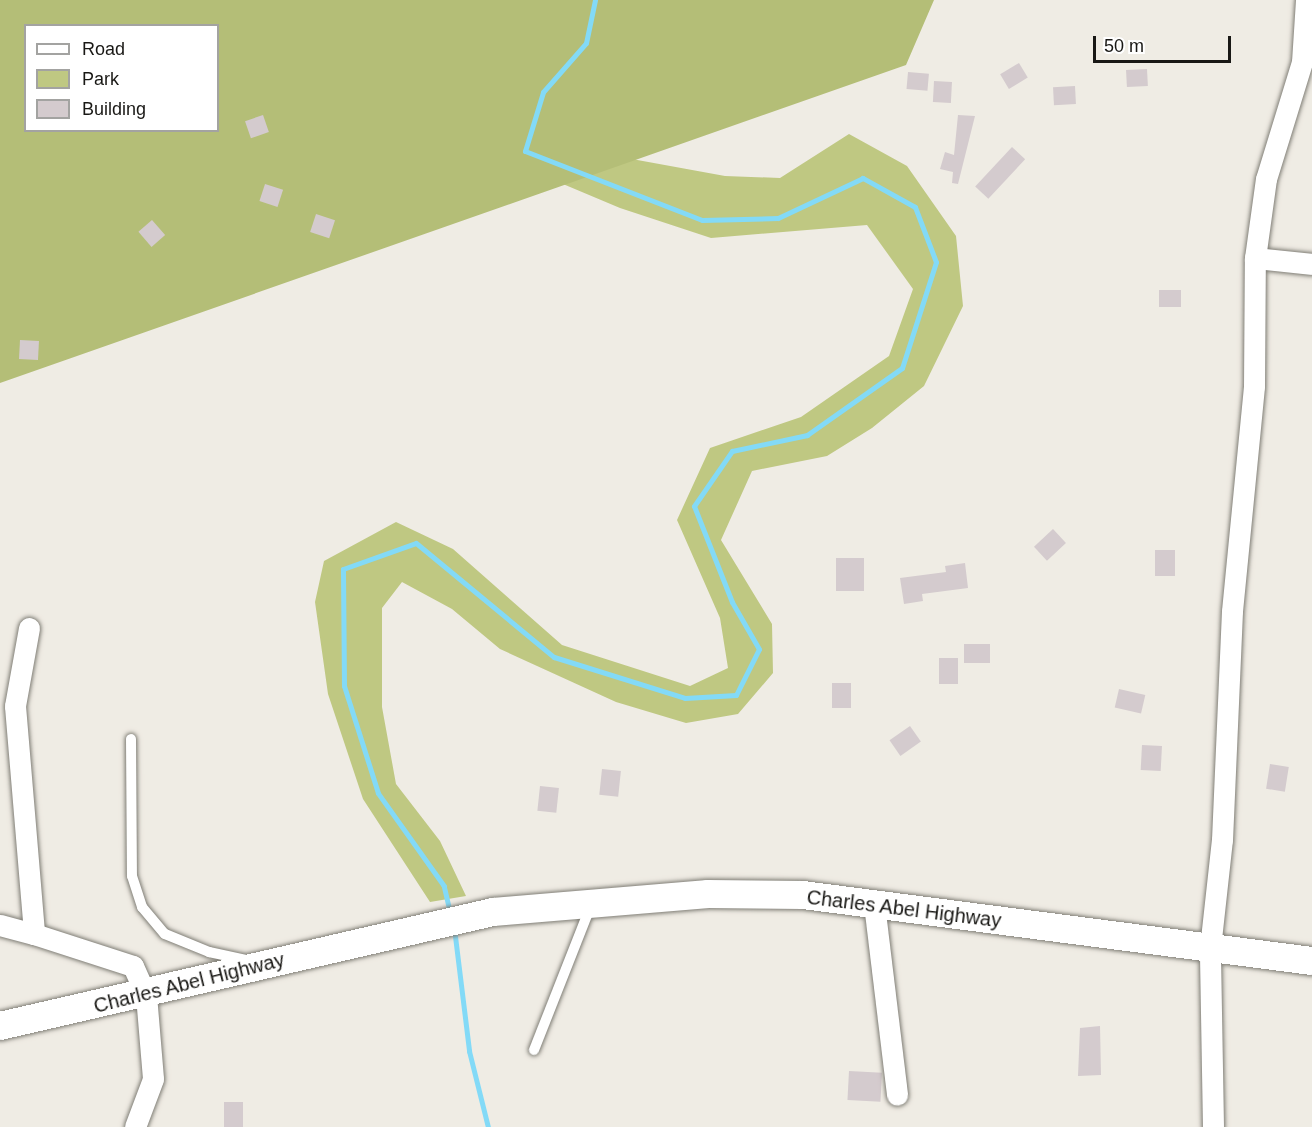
<!DOCTYPE html>
<html>
<head>
<meta charset="utf-8">
<style>
	body { margin:0 }
	#map { position:relative; width:1312px; height:1127px; overflow:hidden; background:#efece4; font-family:Arial,sans-serif }
	div>[style] { position:absolute }
	.green>* { inset:0; background:#bfc882 }
	.forest>* { inset:0; background:#b4be77 }
	.stream>* { height:5px; margin:-2.5px; padding:0 2.5px; transform-origin:2.5px; border-radius:2.5px; background:#83daf7 }
	.building>* { inset:0; background:#d4cbce; transform-origin:0 0 }
	.roads { filter:drop-shadow(0 0 2px #807e76) drop-shadow(0 0 2px #807e76) }
	.service>* { height:10px; margin:-5px; padding:0 5px; transform-origin:5px; border-radius:5px; background:#fff }
	.minor>* { height:21px; margin:-10.5px; padding:0 10.5px; transform-origin:10.5px; border-radius:10.5px; background:#fff }
	.secondary>* { height:28px; margin:-14px; padding:0 14px; transform-origin:14px; border-radius:14px; background:#fff }
	span { translate:-50% -50%; white-space:nowrap; text-align:center; line-height:1.15; -webkit-text-stroke:5px #fff; paint-order:stroke }
	.street-label { font-size:20px; color:#191815 }
	.legend { position:absolute; left:24px; top:24px; width:195px; height:108px; box-sizing:border-box; background:#fff; border:2px solid #a3a3a1; margin:0; padding:8px 10px; list-style:none; font-size:18px; color:#191815 }
	.legend li { display:flex; align-items:center; gap:12px; height:30px }
	.legend b { width:30px; border:2px solid #a3a3a1 }
	.scale { position:absolute; left:1093px; top:36px; width:138px; height:27px; box-sizing:border-box; border:3px solid #191815; border-top:0; padding-left:8px; font-size:18px; line-height:21px; white-space:nowrap; color:#191815; -webkit-text-stroke:4px #fff; paint-order:stroke }
</style>
</head>
<body>
<div id="map">
	<div class="green">
		<div style="clip-path:polygon(849px 134px,907px 166px,956px 236px,963px 306px,924px 386px,872px 428px,827px 456px,752px 471px,721px 540px,772px 624px,773px 673px,738px 714px,686px 723px,616px 702px,500px 649px,452px 609px,402px 582px,382px 608px,382px 707px,396px 784px,440px 841px,466px 896px,430px 902px,363px 799px,328px 694px,315px 602px,324px 561px,396px 522px,453px 549px,562px 645px,690px 686px,728px 668px,720px 618px,677px 520px,710px 448px,801px 417px,889px 356px,913px 289px,867px 225px,711px 238px,620px 208px,513px 163px,599px 153px,725px 176px,780px 178px)"></div>
	</div>
	<div class="forest">
		<div style="clip-path:polygon(evenodd,0 0,934px 0,906px 65px,0 383px,0 0,26px 26px,218px 26px,218px 130px,26px 130px,26px 26px)"></div>
	</div>
	<div class="stream">
		<div style="left:450px;top:913px;width:28px;rotate:-103deg"></div>
		<div style="left:444px;top:886px;width:114px;rotate:-125.4deg"></div>
		<div style="left:378px;top:793px;width:112px;rotate:-107.6deg"></div>
		<div style="left:344px;top:686px;width:117px;rotate:-90.5deg"></div>
		<div style="left:343px;top:569px;width:77px;rotate:-19.6deg"></div>
		<div style="left:416px;top:543px;width:179px;rotate:39.6deg"></div>
		<div style="left:554px;top:657px;width:137px;rotate:17.4deg"></div>
		<div style="left:685px;top:698px;width:51px;rotate:-3.4deg"></div>
		<div style="left:736px;top:695px;width:51px;rotate:-63.4deg"></div>
		<div style="left:759px;top:649px;width:54px;rotate:-119.9deg"></div>
		<div style="left:732px;top:602px;width:103px;rotate:-111.6deg"></div>
		<div style="left:694px;top:506px;width:67px;rotate:-55.4deg"></div>
		<div style="left:732px;top:451px;width:77px;rotate:-12deg"></div>
		<div style="left:807px;top:435px;width:116px;rotate:-35.2deg"></div>
		<div style="left:902px;top:368px;width:111px;rotate:-72.2deg"></div>
		<div style="left:936px;top:262px;width:59px;rotate:-110.9deg"></div>
		<div style="left:915px;top:207px;width:60px;rotate:-150.9deg"></div>
		<div style="left:863px;top:178px;width:94px;rotate:154.8deg"></div>
		<div style="left:778px;top:218px;width:76px;rotate:178.5deg"></div>
		<div style="left:702px;top:220px;width:190px;rotate:-158.7deg"></div>
		<div style="left:525px;top:151px;width:62px;rotate:-73deg"></div>
		<div style="left:543px;top:92px;width:65px;rotate:-48.7deg"></div>
		<div style="left:586px;top:43px;width:44px;rotate:-78.2deg"></div>
		<div style="left:454px;top:928px;width:124px;rotate:83deg"></div>
		<div style="left:469px;top:1051px;width:78px;rotate:76deg"></div>
	</div>
	<div class="building">
		<div style="left:1019px;top:63px;width:17px;height:22px;rotate:59deg"></div>
		<div style="left:1147px;top:69px;width:17px;height:21px;rotate:87deg"></div>
		<div style="left:908px;top:72px;width:21px;height:17px;rotate:5deg"></div>
		<div style="left:934px;top:81px;width:18px;height:21px;rotate:3deg"></div>
		<div style="left:1075px;top:86px;width:18px;height:22px;rotate:87deg"></div>
		<div style="left:263px;top:115px;width:18px;height:19px;rotate:71deg"></div>
		<div style="clip-path:polygon(958px 115px,975px 116px,958px 184px,952px 183px,953px 172px,940px 169px,945px 152px,954px 155px)"></div>
		<div style="left:1012px;top:147px;width:18px;height:54px;rotate:43deg"></div>
		<div style="left:265px;top:184px;width:19px;height:18px;rotate:18deg"></div>
		<div style="left:316px;top:214px;width:20px;height:19px;rotate:18deg"></div>
		<div style="left:152px;top:220px;width:20px;height:18px;rotate:49deg"></div>
		<div style="left:1159px;top:290px;width:22px;height:17px"></div>
		<div style="left:20px;top:340px;width:19px;height:19px;rotate:3deg"></div>
		<div style="left:1053px;top:529px;width:19px;height:26px;rotate:47deg"></div>
		<div style="left:1175px;top:550px;width:26px;height:20px;rotate:90deg"></div>
		<div style="left:836px;top:558px;width:28px;height:33px"></div>
		<div style="clip-path:polygon(965px 563px,968px 588px,922px 594px,923px 601px,904px 604px,900px 578px,946px 572px,945px 566px)"></div>
		<div style="left:964px;top:644px;width:26px;height:19px"></div>
		<div style="left:939px;top:658px;width:19px;height:26px"></div>
		<div style="left:832px;top:683px;width:19px;height:25px"></div>
		<div style="left:1119px;top:689px;width:27px;height:19px;rotate:13deg"></div>
		<div style="left:910px;top:726px;width:19px;height:25px;rotate:55deg"></div>
		<div style="left:1142px;top:745px;width:20px;height:25px;rotate:3deg"></div>
		<div style="left:1270px;top:764px;width:19px;height:25px;rotate:9deg"></div>
		<div style="left:602px;top:769px;width:19px;height:26px;rotate:6deg"></div>
		<div style="left:540px;top:786px;width:19px;height:25px;rotate:6deg"></div>
		<div style="clip-path:polygon(1100px 1026px,1101px 1075px,1078px 1076px,1080px 1028px)"></div>
		<div style="left:849px;top:1071px;width:33px;height:29px;rotate:3deg"></div>
		<div style="left:224px;top:1102px;width:19px;height:25px"></div>
	</div>
	<div class="roads">
		<div class="service">
			<div style="left:131px;top:739px;width:137px;rotate:89.6deg"></div>
			<div style="left:132px;top:876px;width:33px;rotate:72deg"></div>
			<div style="left:142px;top:907px;width:35px;rotate:50deg"></div>
			<div style="left:165px;top:934px;width:48px;rotate:22.2deg"></div>
			<div style="left:209px;top:952px;width:40px;rotate:12deg"></div>
			<div style="left:534px;top:1050px;width:156px;rotate:-68.5deg"></div>
		</div>
		<div class="minor">
			<div style="left:1255px;top:258px;width:57px;rotate:6deg"></div>
			<div style="left:29px;top:628px;width:79px;rotate:100.2deg"></div>
			<div style="left:15px;top:706px;width:229px;rotate:85.2deg"></div>
			<div style="left:34px;top:934px;width:104px;rotate:17.9deg"></div>
			<div style="left:133px;top:966px;width:32px;rotate:66deg"></div>
			<div style="left:146px;top:995px;width:84px;rotate:85.2deg"></div>
			<div style="left:153px;top:1079px;width:51px;rotate:110.6deg"></div>
			<div style="left:874px;top:904px;width:192px;rotate:83.1deg"></div>
			<div style="left:0;top:925px;width:35px;rotate:15deg"></div>
			<div style="left:1213px;top:1127px;width:179px;rotate:-91deg"></div>
			<div style="left:1210px;top:948px;width:109px;rotate:-83.7deg"></div>
			<div style="left:1222px;top:840px;width:229px;rotate:-87.5deg"></div>
			<div style="left:1232px;top:611px;width:226px;rotate:-84.4deg"></div>
			<div style="left:1254px;top:386px;width:128px;rotate:-89.6deg"></div>
			<div style="left:1255px;top:258px;width:80px;rotate:-82.1deg"></div>
			<div style="left:1266px;top:179px;width:122px;rotate:-72.9deg"></div>
			<div style="left:1302px;top:62px;width:62px;rotate:-86.3deg"></div>
		</div>
		<div class="secondary">
			<div style="left:0;top:1026px;width:506px;rotate:-13.02deg"></div>
			<div style="left:493px;top:912px;width:216px;rotate:-4.8deg"></div>
			<div style="left:708px;top:894px;width:95px;rotate:0.6deg"></div>
			<div style="left:803px;top:895px;width:513px;rotate:7.39deg"></div>
		</div>
	</div>
	<div class="street-label">
		<span style="left:904px;top:909px;rotate:7deg">Charles Abel Highway</span>
		<span style="left:189px;top:983px;rotate:-14deg">Charles Abel Highway</span>
	</div>
	<ul class="legend">
	<li><b style="height:8px;background:#fff"></b>Road</li>
	<li><b style="height:16px;background:#bfc882"></b>Park</li>
	<li><b style="height:16px;background:#d4cbce"></b>Building</li>
	</ul>
	<div class="scale">50 m</div>
</div>
</body>
</html>
